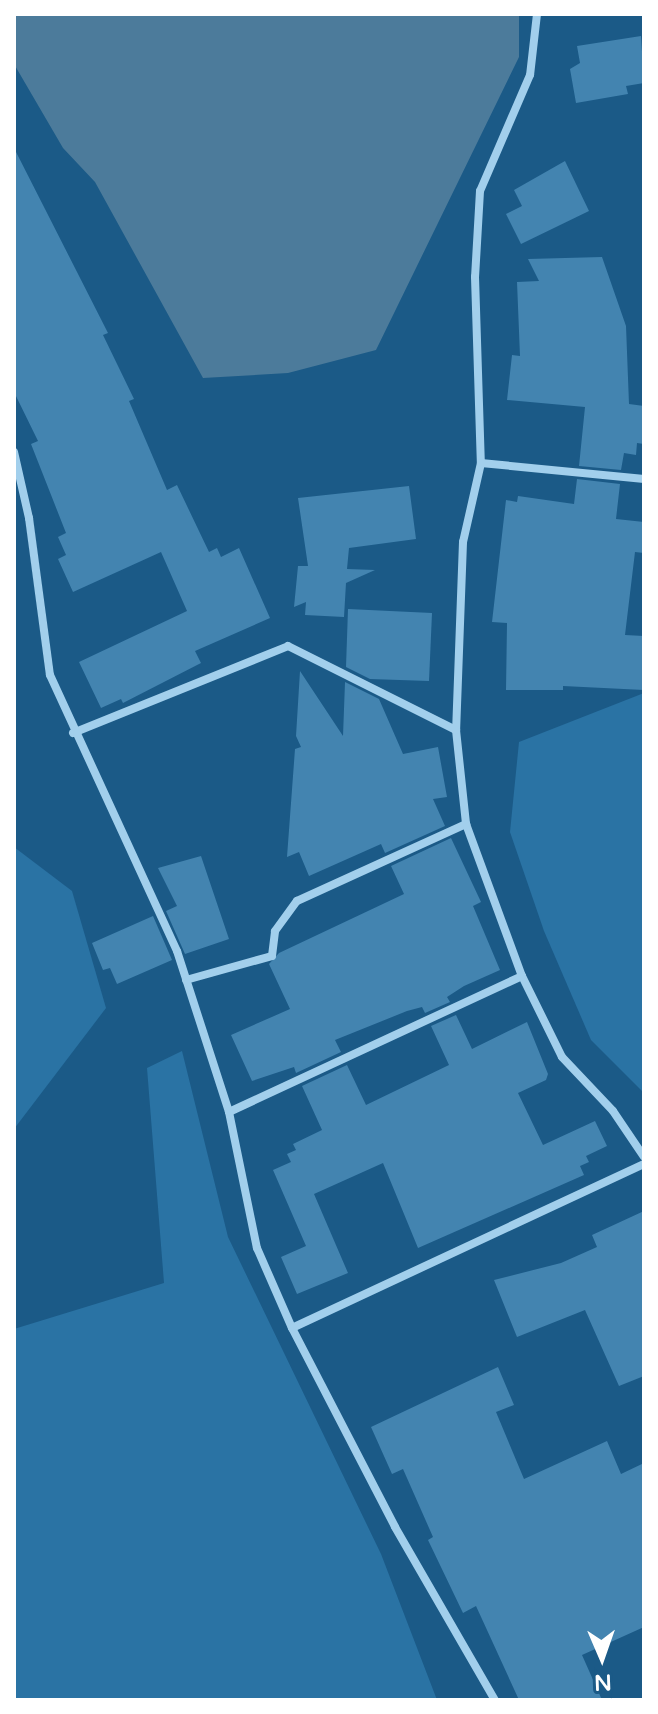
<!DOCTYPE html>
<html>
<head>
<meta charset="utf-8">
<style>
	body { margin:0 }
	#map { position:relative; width:658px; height:1714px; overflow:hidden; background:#1b5a87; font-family:"Varela Round",sans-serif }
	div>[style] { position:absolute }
	.green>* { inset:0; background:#2a73a4 }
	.water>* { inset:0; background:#4c7b9b }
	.building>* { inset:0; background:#4384b0 }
	.minor>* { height:8px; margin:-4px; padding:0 4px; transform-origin:4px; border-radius:4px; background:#a2cfec }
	span { translate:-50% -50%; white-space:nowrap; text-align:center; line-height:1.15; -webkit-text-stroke:6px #1b5a87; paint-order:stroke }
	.frame { position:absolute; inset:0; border:16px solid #fff; pointer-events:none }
	.north { position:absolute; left:562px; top:1618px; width:80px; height:80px; -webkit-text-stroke:6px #1b5a87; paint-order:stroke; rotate:178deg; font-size:22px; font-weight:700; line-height:32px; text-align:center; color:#fff }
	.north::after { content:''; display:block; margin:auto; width:28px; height:36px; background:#fff; clip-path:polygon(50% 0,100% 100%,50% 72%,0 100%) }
</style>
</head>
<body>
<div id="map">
	<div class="green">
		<div style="clip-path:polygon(644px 693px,644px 1093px,591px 1040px,544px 931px,510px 832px,519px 742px)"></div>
		<div style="clip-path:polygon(14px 847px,72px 891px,106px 1008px,14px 1129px)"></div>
		<div style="clip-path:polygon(182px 1051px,228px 1237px,381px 1554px,437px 1700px,14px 1700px,14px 1329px,164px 1283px,147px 1068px)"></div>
	</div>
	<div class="water">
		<div style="clip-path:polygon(14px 14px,519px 14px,519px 57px,376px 350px,288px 373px,203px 378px,95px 182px,63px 148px,14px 64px)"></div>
	</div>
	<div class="building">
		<div style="clip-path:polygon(641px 36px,644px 83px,626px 86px,628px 94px,576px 103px,570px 69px,580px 63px,577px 46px)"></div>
		<div style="clip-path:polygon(14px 148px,108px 333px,103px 335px,134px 399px,129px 401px,167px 490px,177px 485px,209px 552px,217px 548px,221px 557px,239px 548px,270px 618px,195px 651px,201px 663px,123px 703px,121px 699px,101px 708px,79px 662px,187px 611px,161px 552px,73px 592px,58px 559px,66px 555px,58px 537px,66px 533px,31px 444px,38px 441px,14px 392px)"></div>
		<div style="clip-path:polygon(565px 161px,589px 211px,521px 244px,506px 214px,522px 206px,514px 190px)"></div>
		<div style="clip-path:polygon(602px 257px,626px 326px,629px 404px,644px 406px,644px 444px,637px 443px,636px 455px,624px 453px,621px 470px,579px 466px,585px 407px,507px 400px,512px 355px,520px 356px,517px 282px,539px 281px,528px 259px)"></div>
		<div style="clip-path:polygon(577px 479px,620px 484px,616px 519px,644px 522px,644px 553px,635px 552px,625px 635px,644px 636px,644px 690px,563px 686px,563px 690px,506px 690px,507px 623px,492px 622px,506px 500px,517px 502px,518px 496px,574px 504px)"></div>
		<div style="clip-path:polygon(409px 486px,416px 539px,349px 548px,347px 569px,375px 570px,346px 583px,344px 617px,305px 615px,306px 602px,294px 607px,298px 566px,308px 566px,298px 498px)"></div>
		<div style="clip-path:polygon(348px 609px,432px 613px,429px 681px,370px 679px,346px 667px)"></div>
		<div style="clip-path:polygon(300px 671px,343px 736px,345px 682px,379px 699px,403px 754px,438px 747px,447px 797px,433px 799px,445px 826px,385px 853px,381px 844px,309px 876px,299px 852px,287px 857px,295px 749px,301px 747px,296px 736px)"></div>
		<div style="clip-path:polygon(451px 838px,481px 902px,473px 906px,500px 970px,464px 986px,447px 997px,450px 1002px,425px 1013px,422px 1007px,407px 1011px,335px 1040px,341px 1052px,296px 1073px,294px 1067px,252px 1081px,231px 1035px,290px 1009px,269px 964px,279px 953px,404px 894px,391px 866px)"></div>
		<div style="clip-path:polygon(201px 856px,229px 939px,185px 954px,166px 911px,177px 906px,158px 868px)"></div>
		<div style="clip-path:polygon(153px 916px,172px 960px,117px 984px,110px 968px,103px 970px,92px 943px)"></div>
		<div style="clip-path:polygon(456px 1015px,472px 1049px,527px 1022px,548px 1074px,546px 1080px,518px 1093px,543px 1145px,595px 1121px,607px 1146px,586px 1156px,589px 1162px,580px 1166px,584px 1175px,418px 1248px,383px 1163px,314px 1194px,348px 1273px,297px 1294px,281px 1257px,306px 1246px,273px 1170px,291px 1162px,287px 1154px,296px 1150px,293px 1144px,322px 1130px,302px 1086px,347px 1065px,366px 1105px,449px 1065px,431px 1026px)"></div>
		<div style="clip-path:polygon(644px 1211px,644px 1376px,619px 1386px,585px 1310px,517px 1337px,494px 1280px,561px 1263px,597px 1247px,592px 1235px)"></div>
		<div style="clip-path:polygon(498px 1367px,514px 1405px,496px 1412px,524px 1479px,607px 1441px,621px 1474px,644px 1463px,644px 1627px,582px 1655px,602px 1700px,519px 1700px,476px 1606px,463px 1613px,428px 1540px,433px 1537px,403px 1469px,392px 1474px,371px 1427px)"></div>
	</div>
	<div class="minor">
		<div style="left:537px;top:14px;width:61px;rotate:96.5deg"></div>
		<div style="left:530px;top:75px;width:126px;rotate:113.3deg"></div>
		<div style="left:480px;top:191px;width:86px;rotate:93.3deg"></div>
		<div style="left:475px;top:277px;width:186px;rotate:88.2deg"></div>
		<div style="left:481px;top:463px;width:81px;rotate:102.8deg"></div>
		<div style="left:463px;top:542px;width:188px;rotate:92.1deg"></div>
		<div style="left:456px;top:730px;width:95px;rotate:83.9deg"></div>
		<div style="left:466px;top:824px;width:162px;rotate:69.8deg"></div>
		<div style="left:522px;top:976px;width:90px;rotate:63.7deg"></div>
		<div style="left:562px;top:1057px;width:74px;rotate:46.6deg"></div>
		<div style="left:613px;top:1111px;width:55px;rotate:56deg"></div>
		<div style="left:14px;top:452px;width:68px;rotate:77.2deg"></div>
		<div style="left:29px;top:518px;width:158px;rotate:82.4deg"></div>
		<div style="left:50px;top:675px;width:304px;rotate:65.3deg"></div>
		<div style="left:177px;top:951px;width:169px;rotate:72.1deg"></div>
		<div style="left:229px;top:1112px;width:139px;rotate:78.4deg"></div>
		<div style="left:257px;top:1248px;width:87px;rotate:66.4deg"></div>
		<div style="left:292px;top:1328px;width:224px;rotate:62.6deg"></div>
		<div style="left:395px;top:1527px;width:200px;rotate:60deg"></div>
		<div style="left:481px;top:463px;width:164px;rotate:5.6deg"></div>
		<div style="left:73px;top:733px;width:232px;rotate:-22deg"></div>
		<div style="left:288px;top:646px;width:188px;rotate:26.6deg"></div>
		<div style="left:186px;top:980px;width:89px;rotate:-15.6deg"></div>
		<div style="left:272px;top:956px;width:25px;rotate:-83deg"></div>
		<div style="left:275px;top:931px;width:37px;rotate:-54deg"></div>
		<div style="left:297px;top:901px;width:186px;rotate:-24.5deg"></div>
		<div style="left:229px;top:1112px;width:323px;rotate:-24.9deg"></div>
		<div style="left:292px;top:1328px;width:388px;rotate:-25deg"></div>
	</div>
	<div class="frame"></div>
	<div class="north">N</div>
</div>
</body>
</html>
